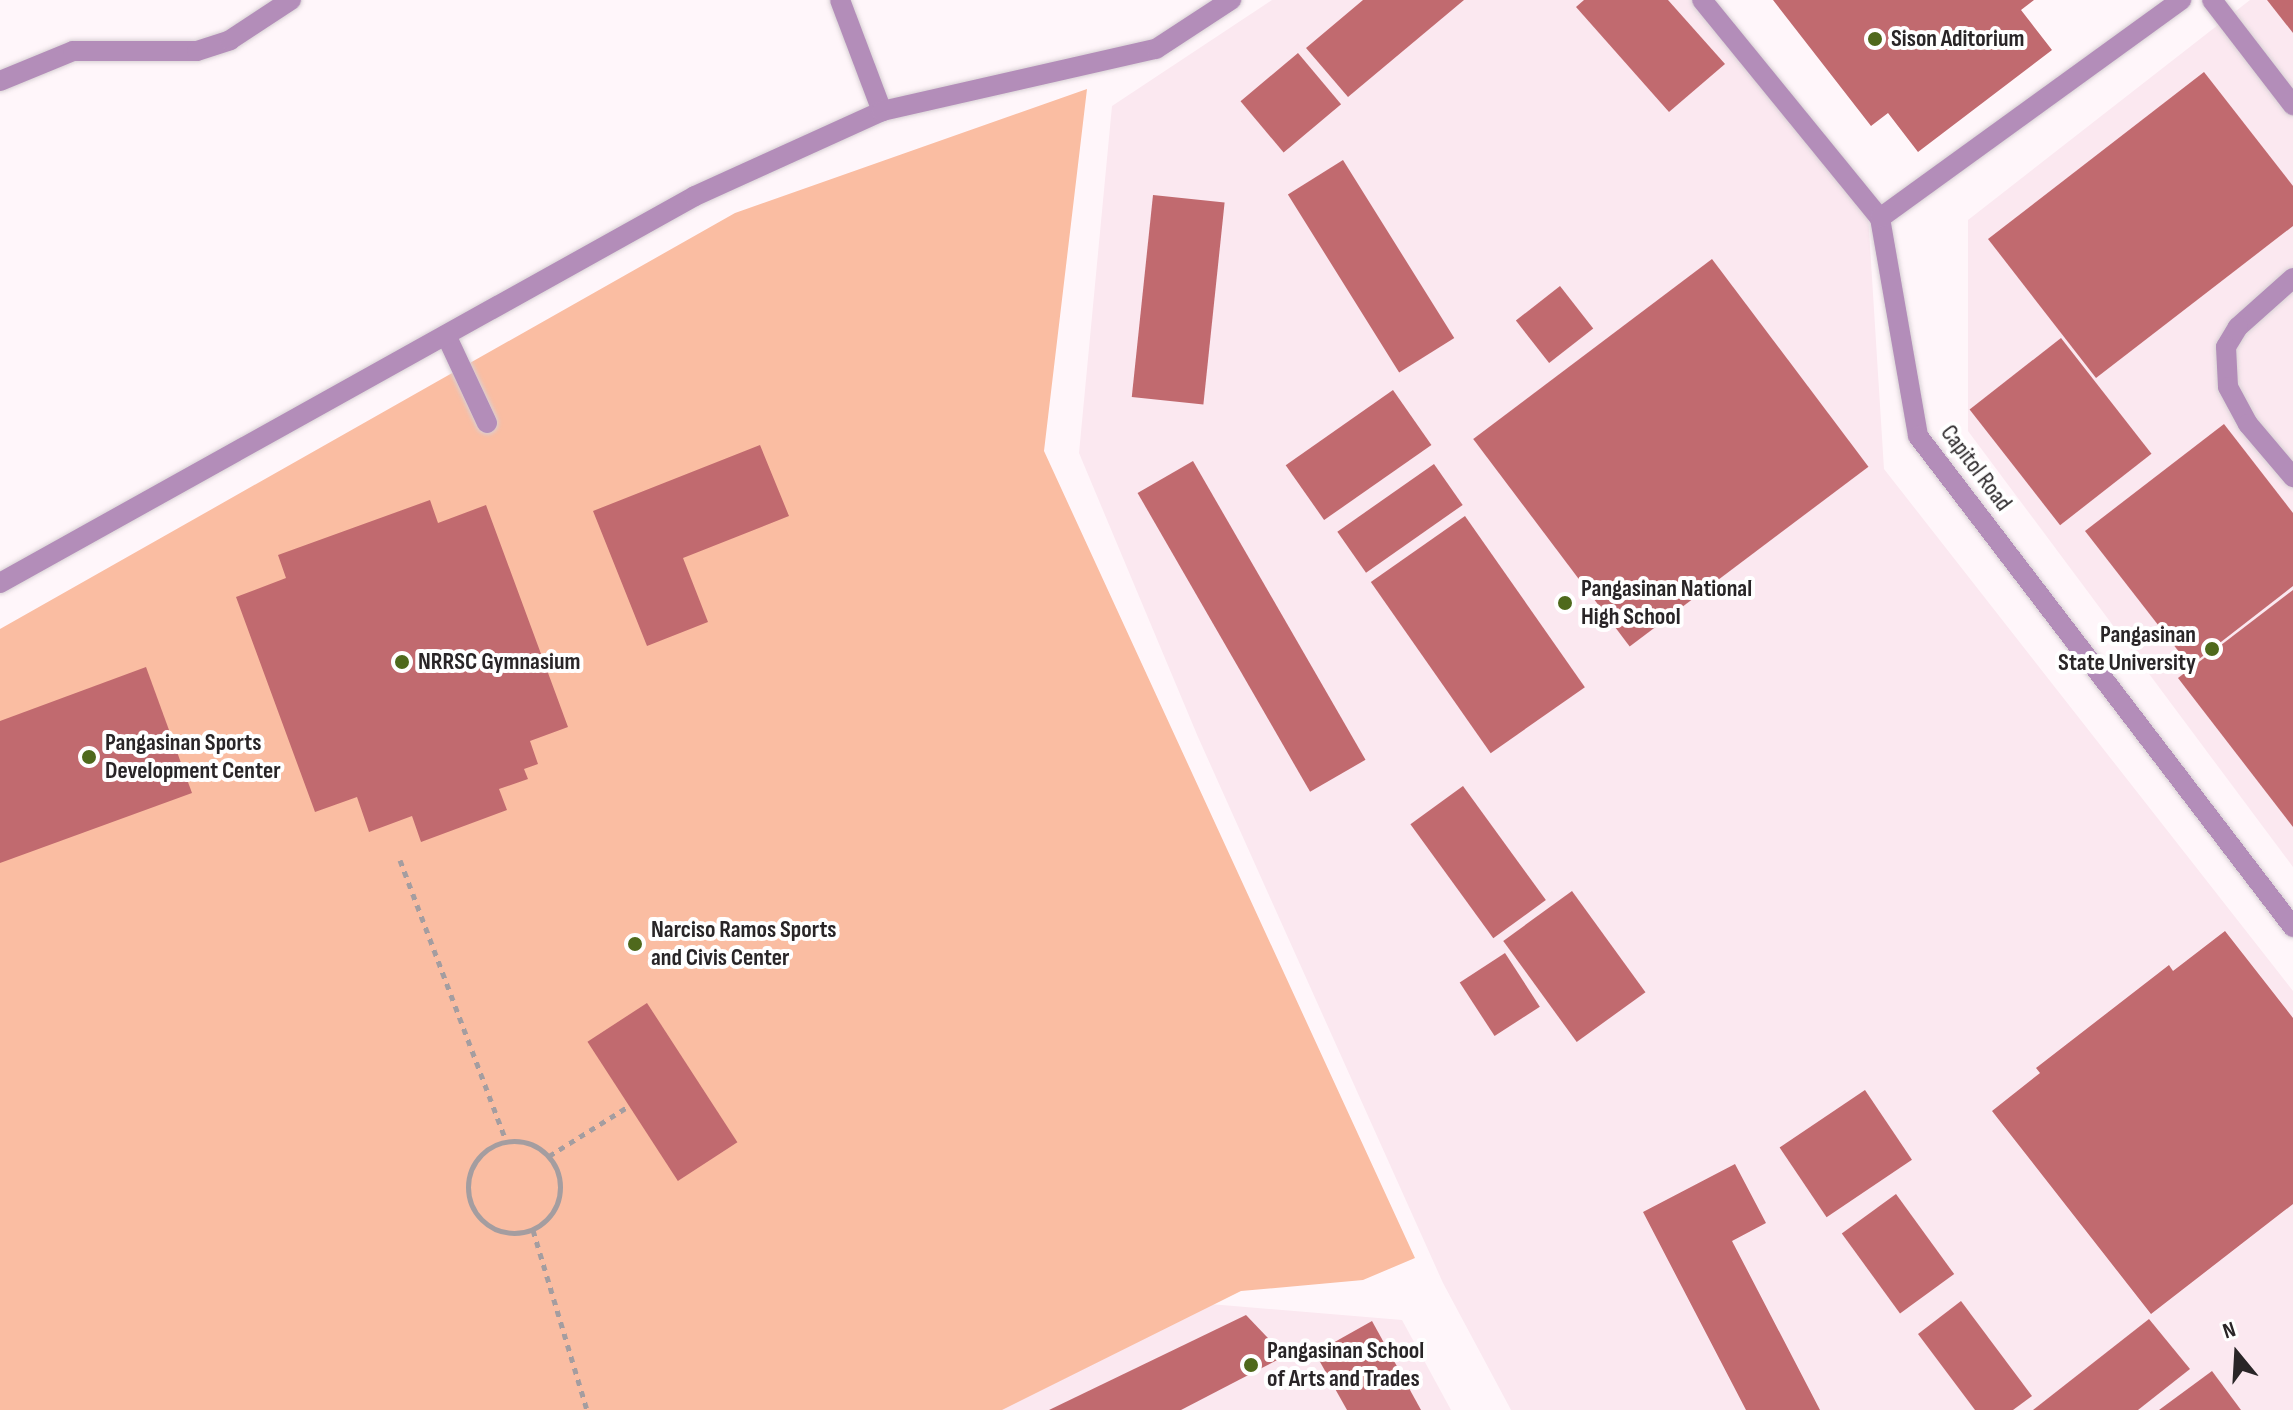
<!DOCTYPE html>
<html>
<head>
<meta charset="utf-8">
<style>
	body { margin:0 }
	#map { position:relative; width:2293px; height:1410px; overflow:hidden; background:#fff6fa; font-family:"Sofia Sans Condensed",sans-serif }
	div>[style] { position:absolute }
	.built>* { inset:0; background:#fbe8f0 }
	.green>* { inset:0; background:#fabda2 }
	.building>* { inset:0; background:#c16a6f; transform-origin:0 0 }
	.path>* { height:5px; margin-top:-2.5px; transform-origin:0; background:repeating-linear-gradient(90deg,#a49da0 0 6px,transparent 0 12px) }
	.path>.ring { margin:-2.5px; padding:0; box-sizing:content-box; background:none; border:5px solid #a49da0; border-radius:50% }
	.roads { filter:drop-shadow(0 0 2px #d8d0d4) drop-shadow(0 0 2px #d8d0d4) }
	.minor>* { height:20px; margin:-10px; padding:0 10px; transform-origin:10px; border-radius:10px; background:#b38db9 }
	.dots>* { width:22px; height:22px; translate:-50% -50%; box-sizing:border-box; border:4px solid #fff; border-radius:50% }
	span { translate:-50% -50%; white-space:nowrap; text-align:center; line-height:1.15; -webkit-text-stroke:8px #fff; paint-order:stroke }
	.poi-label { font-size:24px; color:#292527; font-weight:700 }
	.left { translate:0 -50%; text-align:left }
	.right { translate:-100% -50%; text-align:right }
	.street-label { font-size:24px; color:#292527 }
	.north { position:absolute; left:2197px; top:1314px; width:80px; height:80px; -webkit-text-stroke:6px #fff; paint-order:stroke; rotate:342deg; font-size:22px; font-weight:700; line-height:32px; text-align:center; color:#292527 }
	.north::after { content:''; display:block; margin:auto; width:28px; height:36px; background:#292527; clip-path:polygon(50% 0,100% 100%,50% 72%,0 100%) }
</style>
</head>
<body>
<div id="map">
	<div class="built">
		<div style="clip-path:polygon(1272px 0,1692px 0,1868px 214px,1884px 469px,2293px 991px,2293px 1410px,1511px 1410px,1443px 1283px,1198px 737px,1079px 453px,1112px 106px)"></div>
		<div style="clip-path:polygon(2250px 0,2293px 0,2293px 867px,1968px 431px,1968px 220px)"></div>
		<div style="clip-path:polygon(1210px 1304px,1402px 1320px,1451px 1410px,977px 1410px)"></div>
	</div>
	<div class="green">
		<div style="clip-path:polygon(1087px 89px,1044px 451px,1415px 1258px,1363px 1280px,1241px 1291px,1002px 1410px,0 1410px,0 629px,735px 213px)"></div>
	</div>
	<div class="building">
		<div style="clip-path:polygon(1363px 0,1464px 0,1348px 97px,1306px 48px)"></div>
		<div style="clip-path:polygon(1584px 0,1668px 0,1725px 64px,1669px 112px,1576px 7px)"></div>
		<div style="clip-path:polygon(1773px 0,2034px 0,2021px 10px,2052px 50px,1918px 152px,1888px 113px,1871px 126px)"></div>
		<div style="clip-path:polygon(2267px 0,2293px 0,2293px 33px)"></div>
		<div style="left:1298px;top:53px;width:67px;height:75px;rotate:50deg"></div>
		<div style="clip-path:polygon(2204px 72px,2293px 186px,2293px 226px,2096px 378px,1988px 239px)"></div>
		<div style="left:1343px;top:160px;width:210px;height:65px;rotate:58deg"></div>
		<div style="left:1153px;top:195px;width:72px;height:203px;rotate:6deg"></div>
		<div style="left:1712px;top:259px;width:260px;height:299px;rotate:53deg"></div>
		<div style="left:1560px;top:286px;width:54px;height:56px;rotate:52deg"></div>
		<div style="left:2061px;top:338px;width:147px;height:116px;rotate:52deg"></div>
		<div style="left:1393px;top:390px;width:67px;height:131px;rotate:55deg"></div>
		<div style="clip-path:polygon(2224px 424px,2293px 513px,2293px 586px,2190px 666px,2085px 531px)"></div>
		<div style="clip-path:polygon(760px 445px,789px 516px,683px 558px,708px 622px,647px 646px,593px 511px)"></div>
		<div style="left:1193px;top:461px;width:345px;height:64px;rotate:60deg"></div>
		<div style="left:1434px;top:464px;width:50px;height:118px;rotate:55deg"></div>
		<div style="clip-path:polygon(430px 500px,438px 523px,486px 505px,568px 727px,530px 741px,538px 764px,524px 769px,528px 779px,499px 789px,507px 810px,421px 842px,412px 816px,369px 832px,357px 797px,315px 812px,236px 597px,286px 578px,278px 555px)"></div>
		<div style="left:1465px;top:516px;width:209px;height:115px;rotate:55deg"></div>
		<div style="clip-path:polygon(2293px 590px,2293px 827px,2178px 678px)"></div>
		<div style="clip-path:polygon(146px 667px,192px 793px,0 863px,0 721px)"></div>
		<div style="left:1463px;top:786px;width:141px;height:65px;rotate:54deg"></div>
		<div style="left:1572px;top:891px;width:125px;height:85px;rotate:54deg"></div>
		<div style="clip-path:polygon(2225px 931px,2293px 1018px,2293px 1204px,2151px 1314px,1992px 1111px,2040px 1073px,2036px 1068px,2169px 965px,2173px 971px)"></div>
		<div style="left:1505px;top:953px;width:64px;height:54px;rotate:57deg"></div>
		<div style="left:647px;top:1003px;width:166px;height:71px;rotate:57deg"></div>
		<div style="left:1865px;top:1090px;width:84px;height:103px;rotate:56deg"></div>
		<div style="clip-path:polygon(1735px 1164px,1766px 1223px,1732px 1241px,1820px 1410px,1746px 1410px,1643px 1212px)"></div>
		<div style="left:1896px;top:1194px;width:99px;height:67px;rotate:54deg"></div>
		<div style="clip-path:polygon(1961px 1301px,2032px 1396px,2013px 1410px,1975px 1410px,1918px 1334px)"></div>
		<div style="clip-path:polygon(1246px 1315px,1285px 1356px,1181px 1410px,1049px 1410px)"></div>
		<div style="clip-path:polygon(2149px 1319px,2190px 1369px,2138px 1410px,2033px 1410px)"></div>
		<div style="clip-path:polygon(1372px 1321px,1421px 1410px,1347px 1410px,1315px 1353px)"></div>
		<div style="clip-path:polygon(2212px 1371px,2241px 1410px,2159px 1410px)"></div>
	</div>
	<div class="path">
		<div style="left:400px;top:860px;width:300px;rotate:69.3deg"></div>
		<div class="ring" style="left:468px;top:1141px;width:87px;height:87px"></div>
		<div style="left:549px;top:1156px;width:94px;rotate:-32deg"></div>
		<div style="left:533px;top:1230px;width:188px;rotate:73.3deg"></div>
	</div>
	<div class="roads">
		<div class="minor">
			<div style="left:840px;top:0;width:119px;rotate:69.3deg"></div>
			<div style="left:1702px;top:0;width:281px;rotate:50.8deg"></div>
			<div style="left:2212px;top:0;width:133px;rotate:52.4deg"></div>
			<div style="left:0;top:81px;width:79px;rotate:-22.3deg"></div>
			<div style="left:73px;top:51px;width:124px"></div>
			<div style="left:197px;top:51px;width:35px;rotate:-18deg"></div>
			<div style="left:230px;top:40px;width:73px;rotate:-33.3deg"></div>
			<div style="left:1880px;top:218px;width:221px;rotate:80.1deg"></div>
			<div style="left:1918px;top:436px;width:618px;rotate:52.63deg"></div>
			<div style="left:1880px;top:218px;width:372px;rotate:-35.9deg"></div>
			<div style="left:2293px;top:278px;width:74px;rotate:138.3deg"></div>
			<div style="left:2238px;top:327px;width:23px;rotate:121deg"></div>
			<div style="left:2226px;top:347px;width:40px;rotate:87.1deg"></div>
			<div style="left:2228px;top:387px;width:42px;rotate:61.6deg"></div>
			<div style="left:2248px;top:424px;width:70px;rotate:49.7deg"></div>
			<div style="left:446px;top:335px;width:97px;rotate:65deg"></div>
			<div style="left:0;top:583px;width:795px;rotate:-29.11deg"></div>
			<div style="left:695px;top:196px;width:205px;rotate:-24.4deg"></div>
			<div style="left:882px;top:111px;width:281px;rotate:-12.8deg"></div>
			<div style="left:1156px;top:49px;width:90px;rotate:-33.2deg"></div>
		</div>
	</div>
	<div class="dots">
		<div style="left:1875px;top:39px;background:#4f691c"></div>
		<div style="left:1565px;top:603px;background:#4f691c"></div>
		<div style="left:2212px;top:649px;background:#4f691c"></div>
		<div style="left:402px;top:662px;background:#4f691c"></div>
		<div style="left:89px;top:757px;background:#4f691c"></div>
		<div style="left:635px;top:944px;background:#4f691c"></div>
		<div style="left:1251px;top:1365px;background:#4f691c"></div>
	</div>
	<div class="poi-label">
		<span class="left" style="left:1891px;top:39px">Sison Aditorium</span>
		<span class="left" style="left:1581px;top:603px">Pangasinan National<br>High School</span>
		<span class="right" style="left:2196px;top:649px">Pangasinan<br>State University</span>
		<span class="left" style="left:418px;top:662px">NRRSC Gymnasium</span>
		<span class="left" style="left:105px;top:757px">Pangasinan Sports<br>Development Center</span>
		<span class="left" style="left:651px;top:944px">Narciso Ramos Sports<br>and Civis Center</span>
		<span class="left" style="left:1267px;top:1365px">Pangasinan School<br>of Arts and Trades</span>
	</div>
	<div class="street-label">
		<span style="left:1976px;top:468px;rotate:53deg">Capitol Road</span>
	</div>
	<div class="north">N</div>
</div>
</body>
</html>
